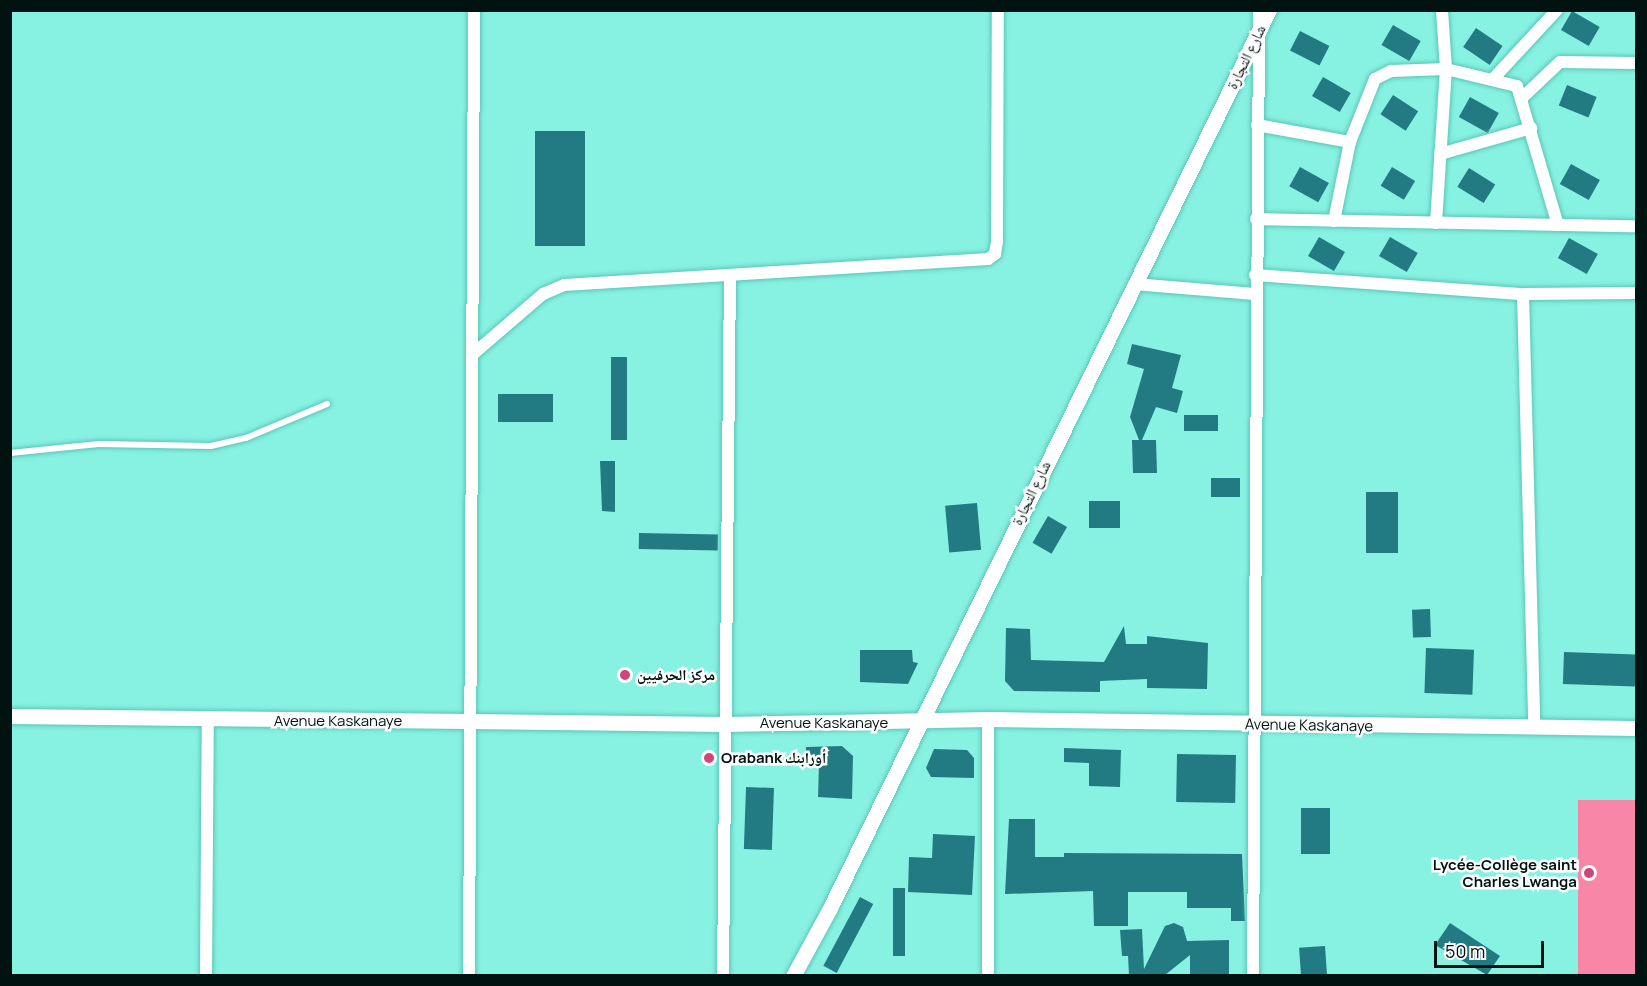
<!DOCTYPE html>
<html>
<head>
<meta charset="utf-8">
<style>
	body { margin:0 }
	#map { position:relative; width:1647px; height:986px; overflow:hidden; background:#88f2e2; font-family:Manrope,"Noto Naskh Arabic",sans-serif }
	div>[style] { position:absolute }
	.green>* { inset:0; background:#f886a7; transform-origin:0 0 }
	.building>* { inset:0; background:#227b82; transform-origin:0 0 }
	.roads { filter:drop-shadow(0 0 2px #5bc6b7) drop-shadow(0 0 2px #5bc6b7) }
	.service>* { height:6px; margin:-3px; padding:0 3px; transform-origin:3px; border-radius:3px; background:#fff }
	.minor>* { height:12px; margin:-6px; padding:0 6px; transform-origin:6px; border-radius:6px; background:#fff }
	.tertiary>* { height:15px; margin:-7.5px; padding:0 7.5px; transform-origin:7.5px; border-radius:7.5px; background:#fff }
	.dots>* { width:16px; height:16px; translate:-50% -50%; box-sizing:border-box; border:3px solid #fdfdfd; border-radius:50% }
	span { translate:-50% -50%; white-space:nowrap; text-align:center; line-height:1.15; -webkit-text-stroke:5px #fdfdfd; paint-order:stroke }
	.street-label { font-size:15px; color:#001310 }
	.poi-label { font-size:15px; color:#001310; font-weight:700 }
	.left { translate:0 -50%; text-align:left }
	.right { translate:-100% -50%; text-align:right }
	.frame { position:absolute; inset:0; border:12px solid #001310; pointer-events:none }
	.scale { position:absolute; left:1434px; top:941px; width:110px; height:27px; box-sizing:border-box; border:3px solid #001310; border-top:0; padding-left:8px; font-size:18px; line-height:21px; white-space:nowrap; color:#001310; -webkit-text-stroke:4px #fdfdfd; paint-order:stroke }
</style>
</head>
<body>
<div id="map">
	<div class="green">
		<div style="left:1578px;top:800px;width:58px;height:175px"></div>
	</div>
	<div class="building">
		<div style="left:1572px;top:11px;width:32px;height:22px;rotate:30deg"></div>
		<div style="left:1393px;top:25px;width:32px;height:23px;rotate:30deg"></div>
		<div style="left:1476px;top:28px;width:32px;height:23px;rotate:34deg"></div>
		<div style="left:1300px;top:31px;width:33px;height:22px;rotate:27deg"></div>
		<div style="left:1323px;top:77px;width:32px;height:22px;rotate:30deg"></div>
		<div style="left:1567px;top:85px;width:32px;height:22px;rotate:22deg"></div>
		<div style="left:1393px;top:95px;width:30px;height:23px;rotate:33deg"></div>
		<div style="left:1470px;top:97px;width:33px;height:23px;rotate:29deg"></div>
		<div style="left:535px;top:131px;width:50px;height:115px"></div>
		<div style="left:1571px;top:164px;width:33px;height:23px;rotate:29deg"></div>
		<div style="left:1300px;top:167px;width:33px;height:22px;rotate:29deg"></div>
		<div style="left:1392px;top:167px;width:27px;height:22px;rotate:31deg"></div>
		<div style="left:1469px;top:168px;width:31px;height:22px;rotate:32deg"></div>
		<div style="left:1319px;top:237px;width:30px;height:22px;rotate:30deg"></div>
		<div style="left:1390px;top:237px;width:32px;height:22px;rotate:30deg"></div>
		<div style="left:1569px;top:238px;width:33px;height:23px;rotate:29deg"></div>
		<div style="clip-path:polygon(1132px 344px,1181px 355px,1172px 388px,1183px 391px,1177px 413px,1156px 407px,1142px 440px,1156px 440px,1157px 473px,1133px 473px,1132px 440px,1139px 440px,1130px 417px,1144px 369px,1127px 364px)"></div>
		<div style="left:611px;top:357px;width:16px;height:83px"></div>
		<div style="left:498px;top:394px;width:55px;height:28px"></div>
		<div style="left:1184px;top:415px;width:34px;height:16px"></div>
		<div style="clip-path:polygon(600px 461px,615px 461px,615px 512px,602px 511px)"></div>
		<div style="left:1211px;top:478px;width:29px;height:19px"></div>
		<div style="left:1366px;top:492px;width:32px;height:61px"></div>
		<div style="left:1089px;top:501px;width:31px;height:27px"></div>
		<div style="left:977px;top:503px;width:47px;height:32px;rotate:85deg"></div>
		<div style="left:1048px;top:516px;width:22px;height:31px;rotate:30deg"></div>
		<div style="left:639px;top:533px;width:79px;height:16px;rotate:1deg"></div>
		<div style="left:1430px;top:609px;width:28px;height:18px;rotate:88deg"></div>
		<div style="clip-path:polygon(1124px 626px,1126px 644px,1147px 644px,1147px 636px,1208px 643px,1207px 689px,1147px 688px,1147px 679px,1100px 681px,1100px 692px,1014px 691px,1005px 681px,1006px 628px,1030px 629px,1031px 660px,1104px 662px)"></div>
		<div style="left:1426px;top:648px;width:48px;height:45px;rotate:2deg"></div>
		<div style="clip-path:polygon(860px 650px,912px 650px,913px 662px,918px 663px,908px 684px,860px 682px)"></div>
		<div style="left:1564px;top:652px;width:72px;height:32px;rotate:2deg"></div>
		<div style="clip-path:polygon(842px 746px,853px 756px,852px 799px,818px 797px,819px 763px,806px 762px,806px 747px)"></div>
		<div style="clip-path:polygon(1064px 748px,1121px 750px,1120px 787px,1089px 786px,1089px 763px,1064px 762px)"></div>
		<div style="clip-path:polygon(934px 749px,967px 750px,974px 758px,974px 778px,931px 777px,926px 768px)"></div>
		<div style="left:1177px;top:754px;width:59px;height:48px;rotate:1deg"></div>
		<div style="left:774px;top:788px;width:62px;height:28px;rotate:92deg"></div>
		<div style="left:1301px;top:808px;width:29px;height:46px"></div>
		<div style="clip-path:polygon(1009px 819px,1035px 819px,1035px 857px,1064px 857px,1064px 853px,1242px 854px,1245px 921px,1231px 921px,1231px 908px,1187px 908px,1187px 892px,1128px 892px,1128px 926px,1094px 926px,1093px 891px,1005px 894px)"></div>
		<div style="clip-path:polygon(933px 834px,975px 836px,972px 895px,908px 892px,909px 857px,932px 858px)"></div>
		<div style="left:893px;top:888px;width:12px;height:68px"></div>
		<div style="left:860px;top:897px;width:15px;height:78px;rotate:28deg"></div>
		<div style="clip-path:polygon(1174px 923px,1183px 927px,1187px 941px,1229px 940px,1229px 975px,1190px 975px,1190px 955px,1165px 975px,1129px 975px,1128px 956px,1122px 956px,1120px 930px,1142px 929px,1144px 969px,1165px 926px)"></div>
		<div style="clip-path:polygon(1450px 923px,1500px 956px,1487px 975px,1435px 945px)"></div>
		<div style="left:1325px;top:946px;width:29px;height:26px;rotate:86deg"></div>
	</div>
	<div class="roads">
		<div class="service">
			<div style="left:10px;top:453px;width:89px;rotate:-5.8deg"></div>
			<div style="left:99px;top:444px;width:112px;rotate:1deg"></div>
			<div style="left:211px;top:446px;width:36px;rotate:-13deg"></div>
			<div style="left:246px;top:438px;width:88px;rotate:-22.8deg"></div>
		</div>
		<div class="minor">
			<div style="left:1493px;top:79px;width:94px;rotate:-47.2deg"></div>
			<div style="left:1522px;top:98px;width:52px;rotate:-43.5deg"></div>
			<div style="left:1560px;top:62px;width:76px;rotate:0.8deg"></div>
			<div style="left:1257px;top:125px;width:95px;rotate:10.4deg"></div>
			<div style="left:1440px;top:154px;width:95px;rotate:-15.9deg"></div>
			<div style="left:1256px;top:219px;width:380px;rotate:1.1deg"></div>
			<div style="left:1334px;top:221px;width:81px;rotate:-78.6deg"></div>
			<div style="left:1350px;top:142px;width:68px;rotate:-68.4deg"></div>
			<div style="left:1375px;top:79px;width:18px;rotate:-27deg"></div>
			<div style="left:1391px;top:71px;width:55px;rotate:-2.1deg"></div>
			<div style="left:1446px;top:69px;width:73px;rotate:13.5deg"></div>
			<div style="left:1517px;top:86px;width:145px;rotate:73.6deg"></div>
			<div style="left:1436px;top:223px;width:154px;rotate:-86.3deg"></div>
			<div style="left:1446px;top:69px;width:59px;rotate:-93.9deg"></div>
			<div style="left:1255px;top:275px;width:269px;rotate:4.1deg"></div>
			<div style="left:1523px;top:294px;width:113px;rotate:-0.5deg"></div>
			<div style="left:1134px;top:284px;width:121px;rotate:4.7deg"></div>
			<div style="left:1523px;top:294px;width:433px;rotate:88.5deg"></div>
			<div style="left:472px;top:355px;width:94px;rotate:-40.7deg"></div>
			<div style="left:543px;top:294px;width:23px;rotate:-23deg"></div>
			<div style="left:564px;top:285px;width:425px;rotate:-3.5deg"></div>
			<div style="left:988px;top:259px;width:9px;rotate:-36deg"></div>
			<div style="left:995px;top:254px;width:12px;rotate:-81deg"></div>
			<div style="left:997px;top:242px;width:232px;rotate:-89.8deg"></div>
			<div style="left:988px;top:719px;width:257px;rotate:90deg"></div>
			<div style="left:206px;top:976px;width:255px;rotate:-89.6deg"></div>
			<div style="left:469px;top:976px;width:966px;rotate:-89.7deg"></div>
			<div style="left:723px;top:976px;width:699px;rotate:-89.43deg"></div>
			<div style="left:1253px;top:976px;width:966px;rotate:-89.64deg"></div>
		</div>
		<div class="tertiary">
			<div style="left:10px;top:716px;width:715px;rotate:0.64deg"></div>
			<div style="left:725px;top:724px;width:263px;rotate:-1.1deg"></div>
			<div style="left:988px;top:719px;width:648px;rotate:0.8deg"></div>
			<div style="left:793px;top:976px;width:77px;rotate:-61.4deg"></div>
			<div style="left:830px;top:908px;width:1000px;rotate:-63.95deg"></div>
		</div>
	</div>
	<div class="dots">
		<div style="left:625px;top:675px;background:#d14476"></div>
		<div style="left:709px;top:758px;background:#d14476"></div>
		<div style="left:1589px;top:873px;background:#d14476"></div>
	</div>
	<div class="street-label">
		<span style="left:1246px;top:57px;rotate:-64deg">شارع التجارة</span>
		<span style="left:1031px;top:493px;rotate:-64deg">شارع التجارة</span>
		<span style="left:338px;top:721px">Avenue Kaskanaye</span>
		<span style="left:824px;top:723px">Avenue Kaskanaye</span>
		<span style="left:1309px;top:725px;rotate:1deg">Avenue Kaskanaye</span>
	</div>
	<div class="poi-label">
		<span class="left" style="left:637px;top:675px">مركز الحرفيين</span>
		<span class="left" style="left:721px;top:758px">Orabank أورابنك</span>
		<span class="right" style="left:1577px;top:873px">Lycée-Collège saint<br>Charles Lwanga</span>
	</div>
	<div class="frame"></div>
	<div class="scale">50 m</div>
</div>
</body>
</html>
